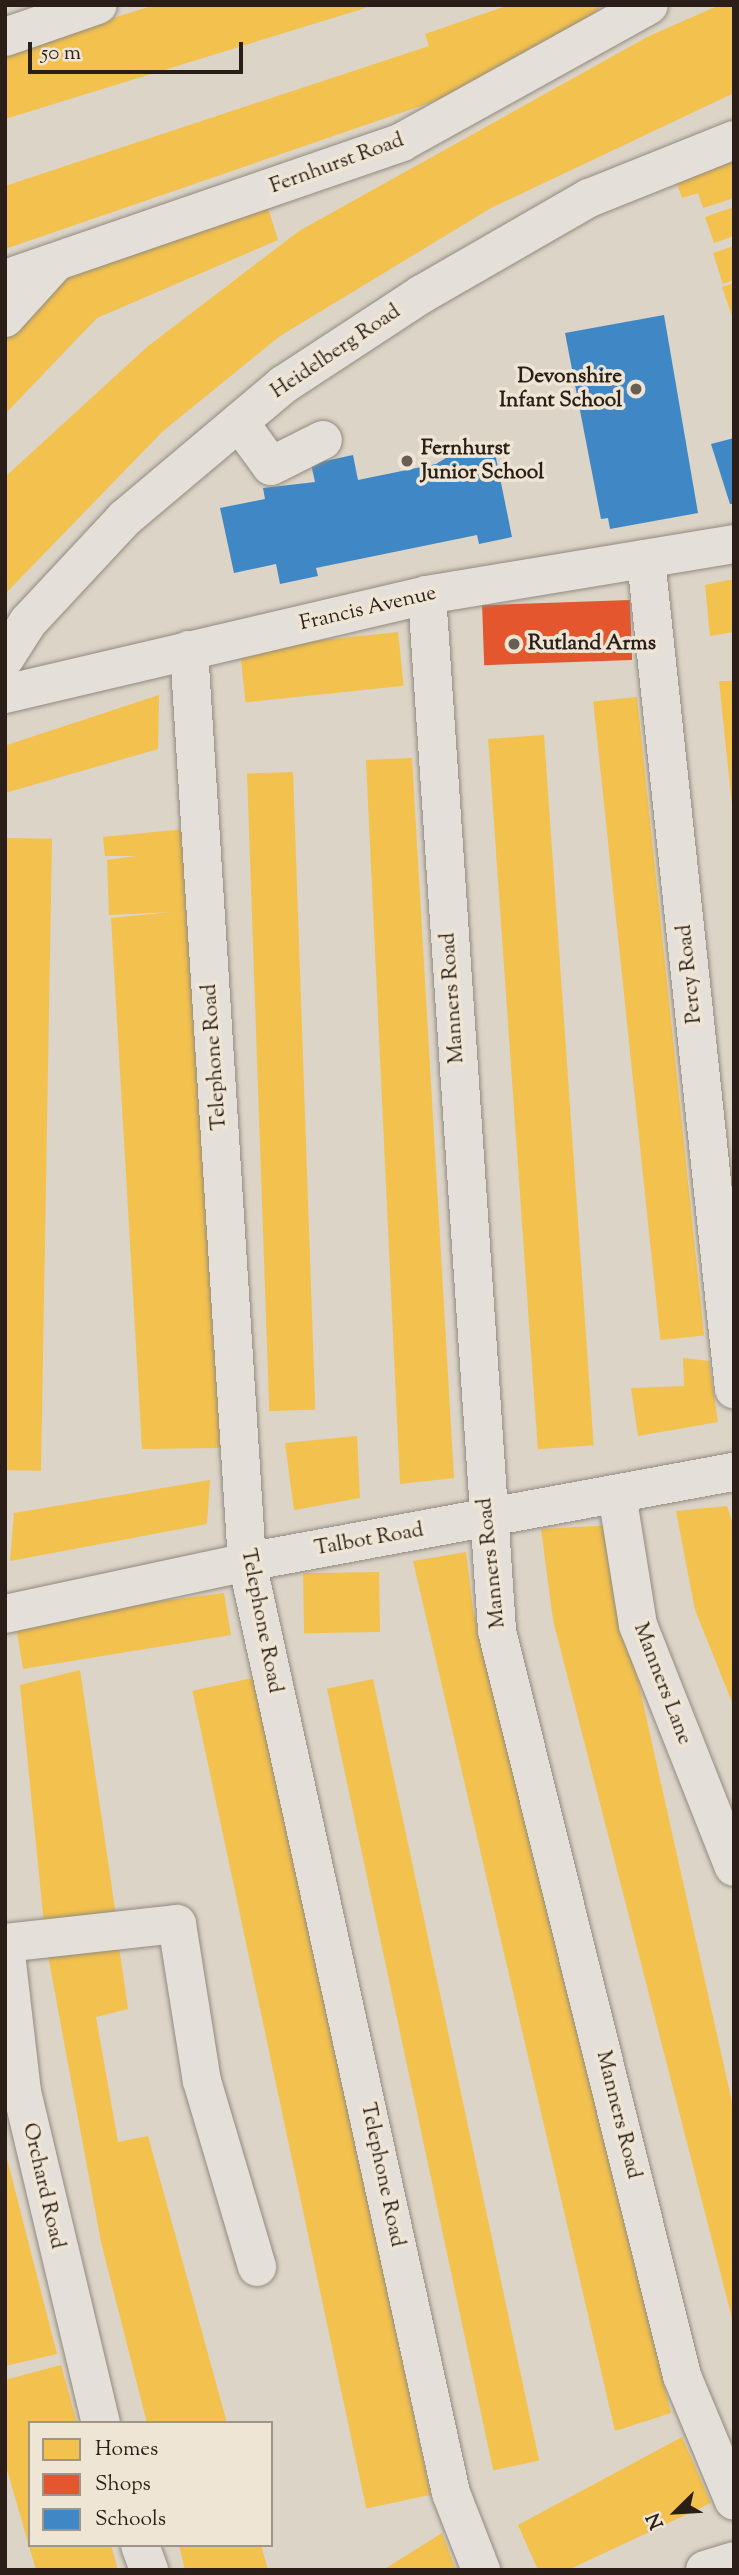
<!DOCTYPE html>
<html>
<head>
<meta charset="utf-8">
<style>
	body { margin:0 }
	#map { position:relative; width:739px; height:2575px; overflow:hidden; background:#dcd4c6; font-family:"Sorts Mill Goudy",serif }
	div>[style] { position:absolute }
	.homes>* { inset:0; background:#f2c14e; transform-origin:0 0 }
	.shops>* { inset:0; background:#e4572e; transform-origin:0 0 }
	.schools>* { inset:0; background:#3f88c5 }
	.roads { filter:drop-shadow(0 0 2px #908a81) drop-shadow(0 0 2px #908a81) }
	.minor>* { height:38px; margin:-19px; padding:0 19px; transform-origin:19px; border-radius:19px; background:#e4e0d9 }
	.dots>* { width:19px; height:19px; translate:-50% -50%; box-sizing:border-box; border:4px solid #eee5d4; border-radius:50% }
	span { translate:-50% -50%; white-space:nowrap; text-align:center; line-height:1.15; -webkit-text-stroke:7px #eee5d4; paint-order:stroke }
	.street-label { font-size:21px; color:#2b1e18 }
	.poi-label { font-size:21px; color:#2b1e18; font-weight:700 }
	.right { translate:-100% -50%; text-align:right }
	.left { translate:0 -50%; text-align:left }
	.frame { position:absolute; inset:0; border:7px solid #2b1e18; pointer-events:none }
	.legend { position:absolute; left:28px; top:2421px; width:245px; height:126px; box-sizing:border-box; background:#eee5d4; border:2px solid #a09589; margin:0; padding:9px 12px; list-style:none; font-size:21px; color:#2b1e18 }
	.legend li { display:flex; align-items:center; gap:14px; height:35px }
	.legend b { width:35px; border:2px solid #a09589 }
	.north { position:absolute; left:641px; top:2477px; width:70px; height:70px; -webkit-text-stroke:5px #eee5d4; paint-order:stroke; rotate:246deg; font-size:19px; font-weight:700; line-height:28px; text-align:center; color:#2b1e18 }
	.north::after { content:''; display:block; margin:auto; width:24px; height:32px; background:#2b1e18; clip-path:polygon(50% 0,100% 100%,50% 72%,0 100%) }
	.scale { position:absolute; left:28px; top:42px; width:215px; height:32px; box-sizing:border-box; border:4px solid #2b1e18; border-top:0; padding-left:9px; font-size:21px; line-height:24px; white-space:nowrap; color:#2b1e18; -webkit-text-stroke:5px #eee5d4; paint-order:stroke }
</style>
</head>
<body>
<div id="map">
	<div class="homes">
		<div style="clip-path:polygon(155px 5px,375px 5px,5px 119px,5px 52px)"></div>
		<div style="clip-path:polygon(509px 5px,603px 5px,570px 33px,479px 86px,5px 249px,5px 186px,429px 46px,425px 34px)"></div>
		<div style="clip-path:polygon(720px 5px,734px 5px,734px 93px,491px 208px,280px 336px,163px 431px,5px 594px,5px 477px,147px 347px,299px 231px,649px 36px)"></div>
		<div style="clip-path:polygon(734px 161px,734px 198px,703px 208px,698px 193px,682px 198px,676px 180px)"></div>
		<div style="clip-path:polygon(265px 198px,278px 240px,97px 318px,5px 414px,5px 341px,70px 270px)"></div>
		<div style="clip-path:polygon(734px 207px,734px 236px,714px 243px,705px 217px)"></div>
		<div style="clip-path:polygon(734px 246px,734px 280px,723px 284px,713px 253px)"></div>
		<div style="clip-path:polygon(734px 283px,734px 319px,733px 319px,722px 287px)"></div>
		<div style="clip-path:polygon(734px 579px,734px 632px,710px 636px,705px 585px)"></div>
		<div style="left:398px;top:632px;width:54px;height:159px;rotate:84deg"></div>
		<div style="clip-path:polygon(719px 681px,734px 681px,734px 805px,732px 805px)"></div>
		<div style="clip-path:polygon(159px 695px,158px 749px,5px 793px,7px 745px)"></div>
		<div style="left:637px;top:697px;width:642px;height:44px;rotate:84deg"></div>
		<div style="left:544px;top:735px;width:712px;height:56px;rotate:86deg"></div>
		<div style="clip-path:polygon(412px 758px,454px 1478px,400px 1484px,366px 760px)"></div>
		<div style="left:293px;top:772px;width:638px;height:46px;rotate:88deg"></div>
		<div style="clip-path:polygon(186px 829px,221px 1448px,142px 1449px,111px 918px,173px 912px,109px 915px,107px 860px,137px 856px,105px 856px,103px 837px)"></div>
		<div style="left:6px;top:838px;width:46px;height:632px;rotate:1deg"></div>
		<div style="clip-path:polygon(683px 1358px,709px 1361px,718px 1422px,638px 1436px,631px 1388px,684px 1386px)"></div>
		<div style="clip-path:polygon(357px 1436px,360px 1498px,294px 1510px,285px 1443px)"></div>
		<div style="clip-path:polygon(210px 1480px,207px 1524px,10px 1561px,14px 1513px)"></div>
		<div style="clip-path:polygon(727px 1506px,734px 1528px,734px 1707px,695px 1610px,676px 1511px)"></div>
		<div style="clip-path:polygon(614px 1525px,621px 1604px,734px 2111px,734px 2326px,553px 1620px,541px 1529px)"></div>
		<div style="clip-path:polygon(466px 1552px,473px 1609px,671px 2413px,615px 2431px,413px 1561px)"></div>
		<div style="left:379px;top:1572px;width:60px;height:76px;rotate:89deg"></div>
		<div style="clip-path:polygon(224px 1593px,231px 1635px,23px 1669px,15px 1620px)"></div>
		<div style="clip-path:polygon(80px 1670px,116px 1916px,44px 1924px,20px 1685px)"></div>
		<div style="left:257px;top:1677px;width:836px;height:66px;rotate:78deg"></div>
		<div style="left:373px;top:1679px;width:799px;height:47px;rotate:78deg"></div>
		<div style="clip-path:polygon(119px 1946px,128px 2009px,96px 2017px,118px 2142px,148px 2136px,227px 2423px,147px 2423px,101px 2242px,47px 1950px)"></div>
		<div style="clip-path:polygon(5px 2151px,57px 2354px,5px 2366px)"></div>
		<div style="clip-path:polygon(61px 2365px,77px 2423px,30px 2423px,29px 2545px,111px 2545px,118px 2570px,36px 2570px,5px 2463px,5px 2380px)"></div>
		<div style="clip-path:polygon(682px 2437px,711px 2503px,568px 2570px,538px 2570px,518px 2525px)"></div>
		<div style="clip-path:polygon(442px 2533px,456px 2570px,383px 2570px)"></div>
		<div style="clip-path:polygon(179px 2545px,261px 2545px,268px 2570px,185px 2570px)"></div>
	</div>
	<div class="shops">
		<div style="left:630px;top:600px;width:60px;height:148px;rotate:88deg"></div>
	</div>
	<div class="schools">
		<div style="clip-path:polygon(664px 315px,698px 513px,610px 529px,608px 518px,601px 519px,565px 333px)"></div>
		<div style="clip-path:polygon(734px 438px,734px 504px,730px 504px,711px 444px)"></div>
		<div style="clip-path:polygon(493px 443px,512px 537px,479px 544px,477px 535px,316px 568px,318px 576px,280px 584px,276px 564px,234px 573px,220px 508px,265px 499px,263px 488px,315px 482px,311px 464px,353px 455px,358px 480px,436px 464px,459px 450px)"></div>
	</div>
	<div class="roads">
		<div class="minor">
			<div style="left:5px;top:37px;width:98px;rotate:-19deg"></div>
			<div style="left:5px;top:279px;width:420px;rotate:-19deg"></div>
			<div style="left:402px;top:142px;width:282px;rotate:-29deg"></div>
			<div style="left:5px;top:318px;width:73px;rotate:-47.8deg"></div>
			<div style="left:239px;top:422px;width:54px;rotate:54deg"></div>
			<div style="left:271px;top:466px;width:58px;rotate:-26.6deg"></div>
			<div style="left:646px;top:559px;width:835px;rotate:83.95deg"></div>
			<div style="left:427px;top:595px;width:1038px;rotate:86.13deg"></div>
			<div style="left:497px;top:1631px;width:768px;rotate:76.05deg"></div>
			<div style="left:682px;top:2376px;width:135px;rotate:67.4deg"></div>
			<div style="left:189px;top:650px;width:914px;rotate:86.36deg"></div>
			<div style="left:247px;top:1562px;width:953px;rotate:77.64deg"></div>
			<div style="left:451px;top:2493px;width:83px;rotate:68.7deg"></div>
			<div style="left:5px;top:658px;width:43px;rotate:-57.4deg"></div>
			<div style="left:28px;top:622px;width:142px;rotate:-47deg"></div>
			<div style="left:125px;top:518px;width:207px;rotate:-40.1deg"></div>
			<div style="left:283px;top:385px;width:166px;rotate:-33.2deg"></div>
			<div style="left:422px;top:294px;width:193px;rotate:-29.9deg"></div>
			<div style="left:589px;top:198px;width:156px;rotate:-21.8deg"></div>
			<div style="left:5px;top:694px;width:433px;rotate:-13.2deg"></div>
			<div style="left:427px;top:595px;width:311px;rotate:-9.4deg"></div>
			<div style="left:617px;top:1494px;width:133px;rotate:80.9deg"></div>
			<div style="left:638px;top:1625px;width:260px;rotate:68.4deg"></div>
			<div style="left:5px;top:1614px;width:248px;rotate:-12.1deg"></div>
			<div style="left:247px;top:1562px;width:495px;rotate:-10.5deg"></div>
			<div style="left:5px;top:1943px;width:173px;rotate:-6.3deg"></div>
			<div style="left:177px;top:1924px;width:159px;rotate:81deg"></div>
			<div style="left:202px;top:2081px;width:194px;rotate:73.5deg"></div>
			<div style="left:5px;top:1945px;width:148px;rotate:83.4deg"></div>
			<div style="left:22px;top:2092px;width:340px;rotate:76.6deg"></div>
			<div style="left:140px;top:2545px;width:27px;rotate:70deg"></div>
			<div style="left:705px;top:2570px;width:30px;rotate:-17deg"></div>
		</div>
	</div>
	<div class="dots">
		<div style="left:636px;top:389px;background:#695e55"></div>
		<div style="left:407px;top:461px;background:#695e55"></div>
		<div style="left:514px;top:644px;background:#695e55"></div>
	</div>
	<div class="street-label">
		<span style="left:337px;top:164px;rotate:-20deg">Fernhurst Road</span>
		<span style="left:336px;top:352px;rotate:-34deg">Heidelberg Road</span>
		<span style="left:368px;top:609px;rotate:-13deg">Francis Avenue</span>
		<span style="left:690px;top:974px;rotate:-96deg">Percy Road</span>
		<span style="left:453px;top:998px;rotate:-94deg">Manners Road</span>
		<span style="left:215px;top:1057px;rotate:-94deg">Telephone Road</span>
		<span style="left:369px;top:1540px;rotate:-10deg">Talbot Road</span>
		<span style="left:492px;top:1563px;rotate:-96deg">Manners Road</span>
		<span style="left:261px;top:1621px;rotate:79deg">Telephone Road</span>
		<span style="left:662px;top:1684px;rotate:69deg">Manners Lane</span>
		<span style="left:618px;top:2115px;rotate:76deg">Manners Road</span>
		<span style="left:382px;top:2175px;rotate:78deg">Telephone Road</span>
		<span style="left:43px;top:2186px;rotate:77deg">Orchard Road</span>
	</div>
	<div class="poi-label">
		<span class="right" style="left:622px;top:389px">Devonshire<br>Infant School</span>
		<span class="left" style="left:421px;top:461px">Fernhurst<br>Junior School</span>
		<span class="left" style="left:528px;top:644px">Rutland Arms</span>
	</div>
	<div class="frame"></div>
	<ul class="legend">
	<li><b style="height:19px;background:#f2c14e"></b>Homes</li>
	<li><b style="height:19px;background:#e4572e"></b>Shops</li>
	<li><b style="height:19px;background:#3f88c5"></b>Schools</li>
	</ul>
	<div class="north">N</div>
	<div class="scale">50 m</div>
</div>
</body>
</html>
